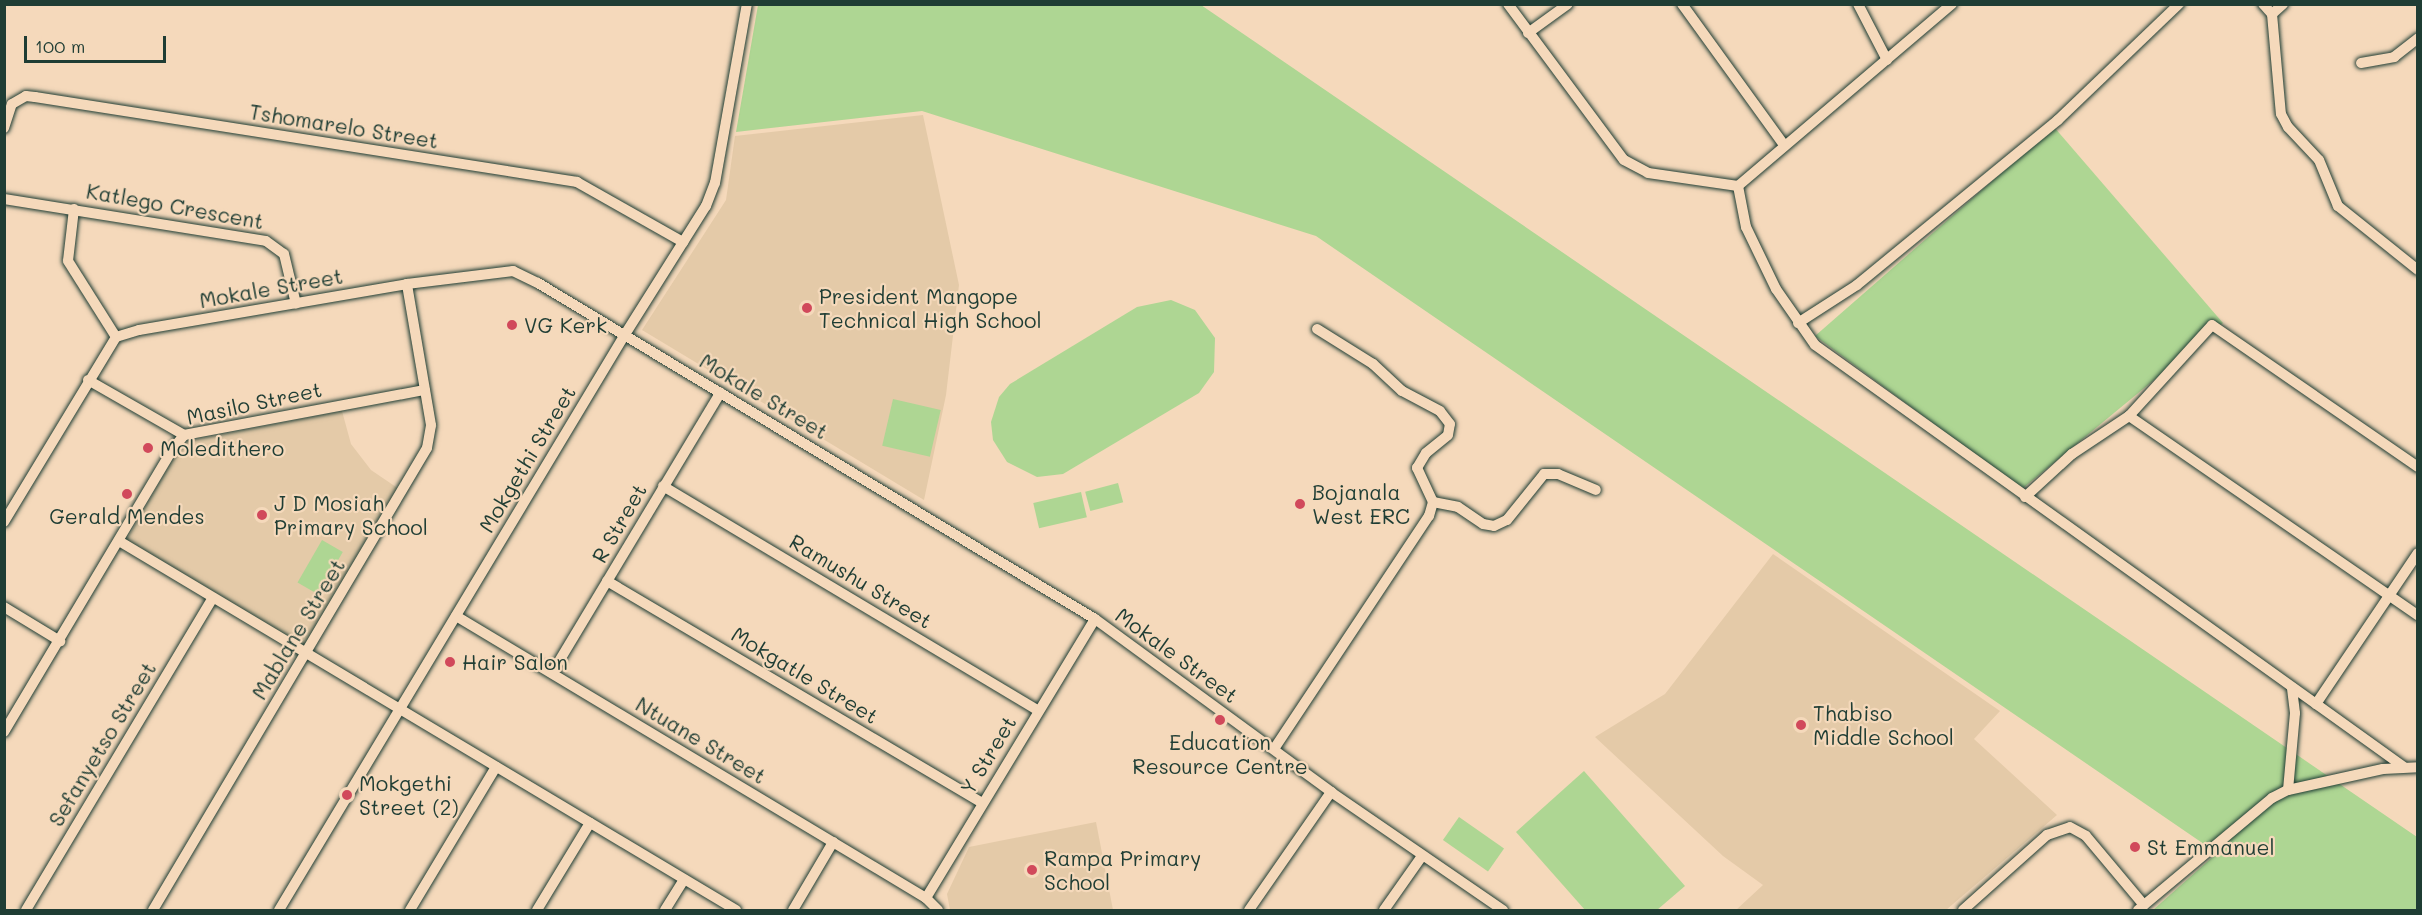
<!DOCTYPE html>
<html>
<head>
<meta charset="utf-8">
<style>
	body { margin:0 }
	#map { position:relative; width:2422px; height:915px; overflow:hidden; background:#f5d9bb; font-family:Mali,sans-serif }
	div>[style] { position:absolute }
	.built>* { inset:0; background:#e4caa8 }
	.green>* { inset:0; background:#aed693; transform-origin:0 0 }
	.roads { filter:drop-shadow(0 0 2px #1f3d34) drop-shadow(0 0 2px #1f3d34) }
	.street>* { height:10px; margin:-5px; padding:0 5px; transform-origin:5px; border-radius:5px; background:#f5d9bb }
	.dots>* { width:16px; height:16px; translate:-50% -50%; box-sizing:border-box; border:3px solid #f5d9bb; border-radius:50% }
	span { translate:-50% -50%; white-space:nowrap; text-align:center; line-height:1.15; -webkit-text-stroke:4.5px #f5d9bb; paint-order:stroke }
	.street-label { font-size:21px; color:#1f3d34 }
	.poi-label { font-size:21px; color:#1f3d34 }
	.left { translate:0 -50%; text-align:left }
	.frame { position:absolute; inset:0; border:6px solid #1f3d34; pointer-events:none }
	.scale { position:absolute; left:24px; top:36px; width:142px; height:27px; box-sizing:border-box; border:3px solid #1f3d34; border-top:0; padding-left:8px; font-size:18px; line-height:21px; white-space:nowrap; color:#1f3d34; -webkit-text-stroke:4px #f5d9bb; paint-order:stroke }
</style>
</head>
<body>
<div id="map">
	<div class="built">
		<div style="clip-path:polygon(923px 115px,959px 285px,946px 395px,924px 500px,642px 330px,726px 200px,735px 136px)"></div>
		<div style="clip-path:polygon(342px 411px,351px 444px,371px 470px,399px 489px,303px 648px,126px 541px,177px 452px,188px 441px)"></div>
		<div style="clip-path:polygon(1773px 554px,2000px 711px,1974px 739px,2057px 815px,1946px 910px,1736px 910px,1763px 885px,1723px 856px,1595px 737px,1665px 694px)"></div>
		<div style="clip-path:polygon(1096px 822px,1113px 910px,950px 910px,947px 894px,969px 847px)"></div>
	</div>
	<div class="green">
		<div style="clip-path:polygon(758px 5px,1201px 5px,2417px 837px,2417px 910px,2153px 910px,2217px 853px,1316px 236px,922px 111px,736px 132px)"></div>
		<div style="clip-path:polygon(2054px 127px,2223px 323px,2022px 489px,1815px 336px)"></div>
		<div style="clip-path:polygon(1171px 300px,1195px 310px,1215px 338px,1214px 372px,1199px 393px,1063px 474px,1037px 477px,1007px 462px,993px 440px,991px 422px,999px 397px,1010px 384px,1137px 307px)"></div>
		<div style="left:893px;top:399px;width:49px;height:48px;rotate:13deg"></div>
		<div style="left:1118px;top:483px;width:20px;height:34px;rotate:75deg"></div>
		<div style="left:1081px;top:492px;width:26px;height:49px;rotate:77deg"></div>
		<div style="left:322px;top:540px;width:24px;height:49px;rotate:30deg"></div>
		<div style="clip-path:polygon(1584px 771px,1685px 886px,1657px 910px,1585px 910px,1516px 832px)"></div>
		<div style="left:1459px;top:817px;width:55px;height:28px;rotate:35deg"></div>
	</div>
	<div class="roads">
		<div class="street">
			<div style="left:1508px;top:4px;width:194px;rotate:53.4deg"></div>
			<div style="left:1624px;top:160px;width:27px;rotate:28deg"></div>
			<div style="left:1648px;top:173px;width:91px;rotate:8.2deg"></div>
			<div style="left:1738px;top:186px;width:281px;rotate:-40.4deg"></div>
			<div style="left:1682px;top:4px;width:174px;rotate:54.1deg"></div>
			<div style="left:1858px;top:4px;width:63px;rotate:62.6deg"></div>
			<div style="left:2263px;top:4px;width:13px;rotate:48deg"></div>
			<div style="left:2272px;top:14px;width:100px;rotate:84.9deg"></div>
			<div style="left:2281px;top:114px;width:15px;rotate:62deg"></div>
			<div style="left:2288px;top:127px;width:45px;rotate:46.8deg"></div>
			<div style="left:2319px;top:160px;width:50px;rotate:67.6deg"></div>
			<div style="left:2338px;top:206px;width:102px;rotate:38.7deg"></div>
			<div style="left:2272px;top:14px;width:15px;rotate:-42deg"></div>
			<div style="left:1528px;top:33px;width:49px;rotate:-35.9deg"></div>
			<div style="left:2361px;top:63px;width:34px;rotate:-10deg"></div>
			<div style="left:2394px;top:57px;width:31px;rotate:-38deg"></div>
			<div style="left:4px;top:128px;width:25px;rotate:-72deg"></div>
			<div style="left:12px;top:104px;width:16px;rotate:-30deg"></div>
			<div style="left:26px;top:96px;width:9px;rotate:6deg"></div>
			<div style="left:35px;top:97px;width:549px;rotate:8.91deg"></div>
			<div style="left:577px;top:182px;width:122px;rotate:29.5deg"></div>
			<div style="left:1738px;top:186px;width:42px;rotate:79deg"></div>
			<div style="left:1746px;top:227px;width:69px;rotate:64.2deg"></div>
			<div style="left:1776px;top:289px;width:68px;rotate:55.1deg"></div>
			<div style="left:1815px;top:345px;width:725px;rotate:35.62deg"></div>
			<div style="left:4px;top:199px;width:265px;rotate:9.1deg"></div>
			<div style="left:266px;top:241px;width:22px;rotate:36deg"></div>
			<div style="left:284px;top:254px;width:51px;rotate:76.5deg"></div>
			<div style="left:74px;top:209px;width:52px;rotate:96.6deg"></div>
			<div style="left:68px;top:261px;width:90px;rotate:57.7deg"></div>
			<div style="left:1798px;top:323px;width:70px;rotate:-32.8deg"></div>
			<div style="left:1857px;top:285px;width:260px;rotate:-39.4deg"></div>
			<div style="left:2058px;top:120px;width:168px;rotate:-43.8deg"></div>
			<div style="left:88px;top:380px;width:111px;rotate:29.8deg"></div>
			<div style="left:2129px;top:416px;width:351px;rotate:34.6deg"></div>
			<div style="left:663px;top:486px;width:437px;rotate:30.9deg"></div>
			<div style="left:2025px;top:497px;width:64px;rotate:-42.5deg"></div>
			<div style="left:2072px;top:454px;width:69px;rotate:-33.7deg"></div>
			<div style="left:2129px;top:416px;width:123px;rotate:-47.6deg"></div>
			<div style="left:2212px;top:325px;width:250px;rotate:34.6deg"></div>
			<div style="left:1433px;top:502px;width:25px;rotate:11deg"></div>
			<div style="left:1458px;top:507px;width:30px;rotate:34deg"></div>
			<div style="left:1483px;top:524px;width:11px;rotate:10deg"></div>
			<div style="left:1494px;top:526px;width:14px;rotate:-25deg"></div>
			<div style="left:1507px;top:520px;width:59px;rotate:-51.2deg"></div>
			<div style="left:1544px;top:474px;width:14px"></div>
			<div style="left:1558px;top:474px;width:41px;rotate:22.8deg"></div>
			<div style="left:4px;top:522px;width:216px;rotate:-58.8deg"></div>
			<div style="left:116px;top:337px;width:24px;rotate:-17deg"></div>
			<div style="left:139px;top:330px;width:272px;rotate:-9.7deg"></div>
			<div style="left:407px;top:284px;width:107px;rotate:-7deg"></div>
			<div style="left:513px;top:271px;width:28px;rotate:26deg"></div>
			<div style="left:538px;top:283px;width:650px;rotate:31.1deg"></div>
			<div style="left:1095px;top:619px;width:293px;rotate:36.2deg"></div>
			<div style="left:1331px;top:792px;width:209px;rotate:34.5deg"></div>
			<div style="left:119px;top:541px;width:719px;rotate:30.88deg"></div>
			<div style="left:607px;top:581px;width:436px;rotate:30.6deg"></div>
			<div style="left:4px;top:607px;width:66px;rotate:31.3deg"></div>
			<div style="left:456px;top:616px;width:548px;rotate:30.96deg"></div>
			<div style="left:552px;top:673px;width:327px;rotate:-59deg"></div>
			<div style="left:2316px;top:704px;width:182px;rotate:-56deg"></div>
			<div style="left:4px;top:732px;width:328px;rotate:-59.2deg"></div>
			<div style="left:172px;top:450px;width:19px;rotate:-51deg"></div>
			<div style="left:184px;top:435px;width:245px;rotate:-10.6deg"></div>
			<div style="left:1274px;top:749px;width:280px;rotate:-56.4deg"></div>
			<div style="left:1429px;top:516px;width:15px;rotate:-74deg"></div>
			<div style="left:1433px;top:502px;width:38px;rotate:-115deg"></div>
			<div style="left:1417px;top:468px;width:17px;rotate:-59deg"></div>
			<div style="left:1426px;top:453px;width:28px;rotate:-39deg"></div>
			<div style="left:1448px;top:435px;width:11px;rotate:-80deg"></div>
			<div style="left:1450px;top:424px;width:16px;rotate:-128deg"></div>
			<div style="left:1440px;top:411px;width:43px;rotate:-152.2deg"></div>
			<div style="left:1402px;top:391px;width:40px;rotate:-137deg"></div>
			<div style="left:1373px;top:364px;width:66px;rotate:-148deg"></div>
			<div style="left:2288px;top:790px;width:77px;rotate:-84.8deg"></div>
			<div style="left:2295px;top:713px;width:26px;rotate:-97deg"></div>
			<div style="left:26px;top:910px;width:364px;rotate:-59.1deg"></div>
			<div style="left:153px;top:910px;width:537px;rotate:-59.33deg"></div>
			<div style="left:427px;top:448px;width:23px;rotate:-80deg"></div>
			<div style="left:431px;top:425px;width:143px;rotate:-99.7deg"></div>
			<div style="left:279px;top:910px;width:670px;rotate:-58.99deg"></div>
			<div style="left:624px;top:336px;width:154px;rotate:-57.8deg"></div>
			<div style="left:706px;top:206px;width:25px;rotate:-69deg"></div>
			<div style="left:715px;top:183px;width:182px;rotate:-79.9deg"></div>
			<div style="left:410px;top:910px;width:167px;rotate:-59deg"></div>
			<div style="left:537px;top:910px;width:102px;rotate:-58.7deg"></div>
			<div style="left:665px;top:910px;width:36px;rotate:-58deg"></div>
			<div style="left:793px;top:910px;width:79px;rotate:-59.5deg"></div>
			<div style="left:938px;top:910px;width:17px;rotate:-135deg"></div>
			<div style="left:926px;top:898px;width:326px;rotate:-58.8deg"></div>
			<div style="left:1249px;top:910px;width:144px;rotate:-55.2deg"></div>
			<div style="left:1384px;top:910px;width:66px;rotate:-54.9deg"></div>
			<div style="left:1963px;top:910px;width:113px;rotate:-41.8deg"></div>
			<div style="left:2047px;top:835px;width:24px;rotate:-19deg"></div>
			<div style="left:2070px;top:827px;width:18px;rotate:29deg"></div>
			<div style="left:2086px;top:836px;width:90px;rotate:50deg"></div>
			<div style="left:2138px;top:910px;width:175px;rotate:-39.9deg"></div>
			<div style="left:2272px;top:798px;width:18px;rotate:-27deg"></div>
			<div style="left:2288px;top:790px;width:97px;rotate:-12.5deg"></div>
			<div style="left:2383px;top:769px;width:35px;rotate:-3deg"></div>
		</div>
	</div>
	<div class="dots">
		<div style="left:807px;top:308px;background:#d1495b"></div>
		<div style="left:512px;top:325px;background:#d1495b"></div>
		<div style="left:148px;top:448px;background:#d1495b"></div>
		<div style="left:127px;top:494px;background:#d1495b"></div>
		<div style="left:1300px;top:504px;background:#d1495b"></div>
		<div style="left:262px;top:515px;background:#d1495b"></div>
		<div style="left:450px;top:662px;background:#d1495b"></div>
		<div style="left:1220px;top:720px;background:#d1495b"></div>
		<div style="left:1801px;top:725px;background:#d1495b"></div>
		<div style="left:347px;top:795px;background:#d1495b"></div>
		<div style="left:2135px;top:847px;background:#d1495b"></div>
		<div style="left:1032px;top:870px;background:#d1495b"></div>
	</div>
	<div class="street-label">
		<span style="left:344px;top:126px;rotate:9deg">Tshomarelo Street</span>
		<span style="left:175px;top:206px;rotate:10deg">Katlego Crescent</span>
		<span style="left:271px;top:288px;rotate:-10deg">Mokale Street</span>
		<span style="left:764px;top:396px;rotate:31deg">Mokale Street</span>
		<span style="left:254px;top:403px;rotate:-12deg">Masilo Street</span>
		<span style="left:527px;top:459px;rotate:-59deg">Mokgethi Street</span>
		<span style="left:619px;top:523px;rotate:-60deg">R Street</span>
		<span style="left:861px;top:581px;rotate:31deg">Ramushu Street</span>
		<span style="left:298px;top:629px;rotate:-59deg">Mablane Street</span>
		<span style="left:1177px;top:655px;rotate:36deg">Mokale Street</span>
		<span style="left:805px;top:675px;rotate:31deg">Mokgatle Street</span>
		<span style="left:701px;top:740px;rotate:31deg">Ntuane Street</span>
		<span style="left:102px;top:744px;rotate:-59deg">Sefanyetso Street</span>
		<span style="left:988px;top:755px;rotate:-59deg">Y Street</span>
	</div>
	<div class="poi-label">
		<span class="left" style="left:819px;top:308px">President Mangope<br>Technical High School</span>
		<span class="left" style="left:524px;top:325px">VG Kerk</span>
		<span class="left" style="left:160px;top:448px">Moledithero</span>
		<span class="left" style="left:1312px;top:504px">Bojanala<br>West ERC</span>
		<span class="left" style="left:274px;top:515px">J D Mosiah<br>Primary School</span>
		<span style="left:127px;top:516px">Gerald Mendes</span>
		<span class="left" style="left:462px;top:662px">Hair Salon</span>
		<span class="left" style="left:1813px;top:725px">Thabiso<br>Middle School</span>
		<span style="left:1220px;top:754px">Education<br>Resource Centre</span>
		<span class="left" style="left:359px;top:795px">Mokgethi<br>Street (2)</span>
		<span class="left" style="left:2147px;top:847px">St Emmanuel</span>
		<span class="left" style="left:1044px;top:870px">Rampa Primary<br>School</span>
	</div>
	<div class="frame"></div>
	<div class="scale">100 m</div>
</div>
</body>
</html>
